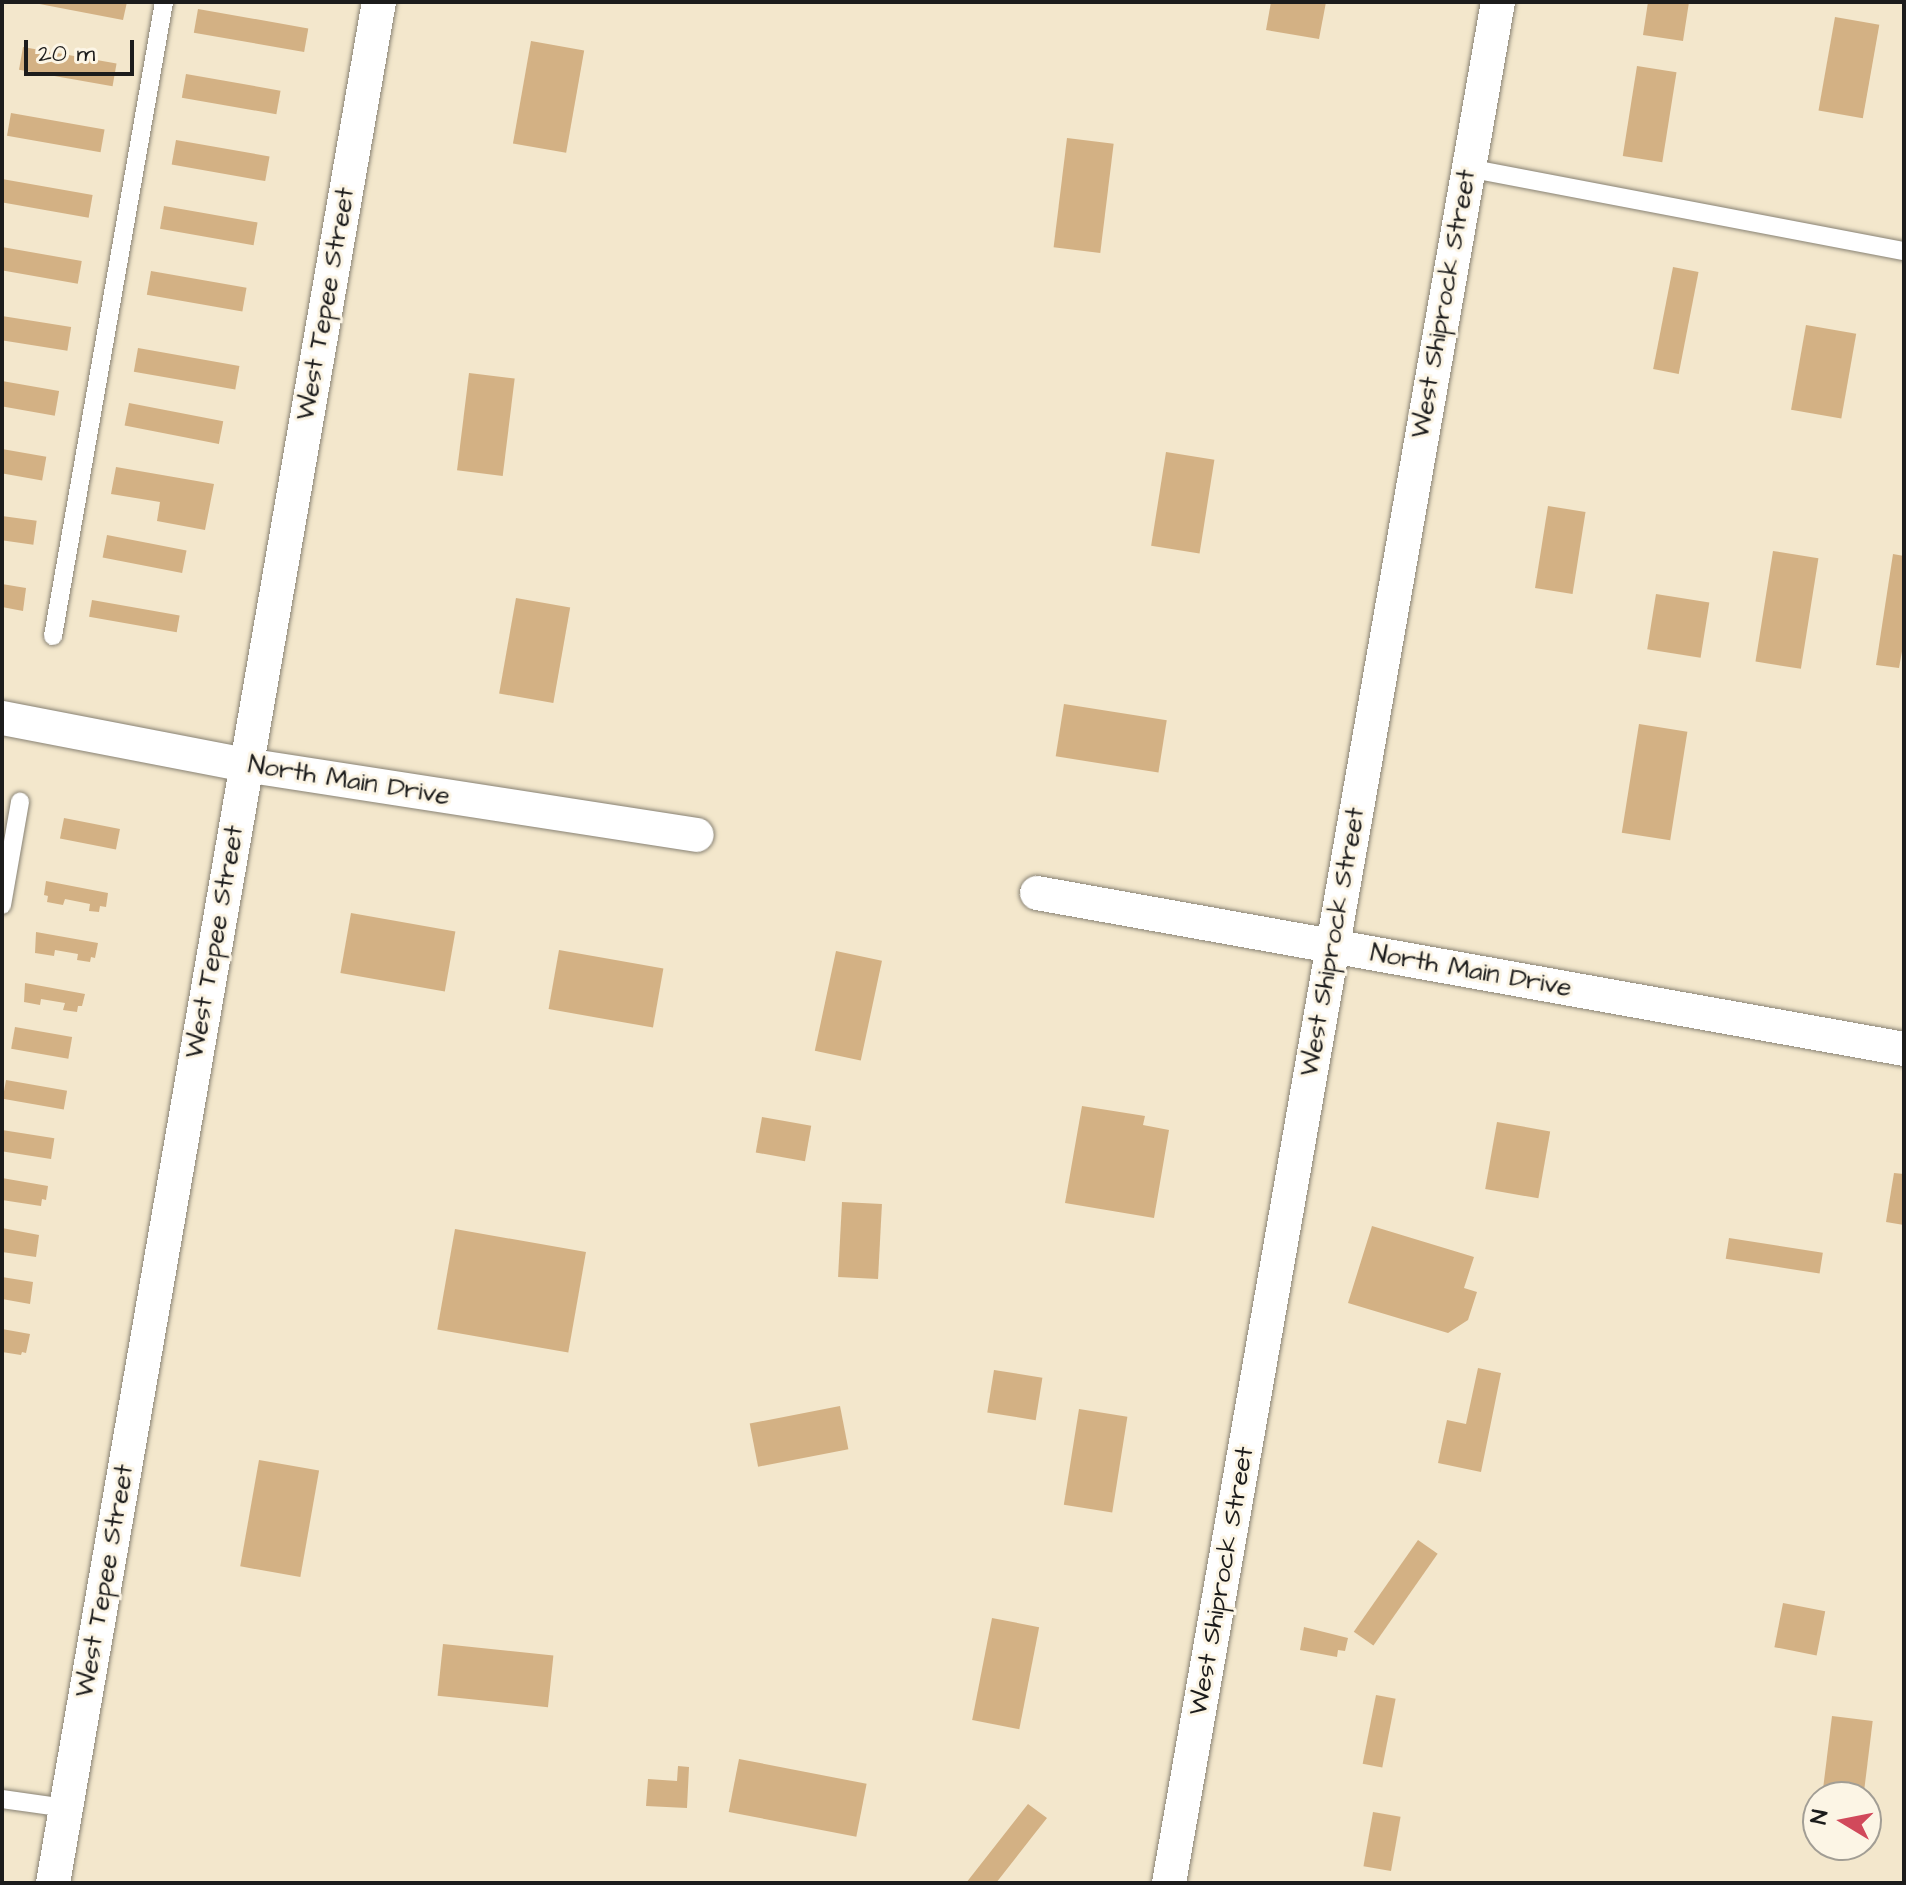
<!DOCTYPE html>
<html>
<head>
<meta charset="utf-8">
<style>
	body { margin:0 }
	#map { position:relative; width:1906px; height:1885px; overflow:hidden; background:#f3e7cc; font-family:"Architects Daughter",sans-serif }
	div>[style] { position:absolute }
	.building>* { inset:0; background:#d3b184; transform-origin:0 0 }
	.roads { filter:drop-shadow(0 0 2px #888274) drop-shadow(0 0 2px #888274) }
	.service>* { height:18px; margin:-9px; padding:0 9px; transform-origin:9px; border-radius:9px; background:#fff }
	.minor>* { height:34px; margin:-17px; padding:0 17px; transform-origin:17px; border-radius:17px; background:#fff }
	span { translate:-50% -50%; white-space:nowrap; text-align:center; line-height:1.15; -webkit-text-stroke:6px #fcf5e5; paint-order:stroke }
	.street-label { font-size:26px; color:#1c1c1c }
	.frame { position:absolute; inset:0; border:4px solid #1c1c1c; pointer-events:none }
	.north { position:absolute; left:1802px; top:1781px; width:80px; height:80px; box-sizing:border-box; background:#fcf5e5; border:2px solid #a29e95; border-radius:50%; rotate:280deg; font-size:22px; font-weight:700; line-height:32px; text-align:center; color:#1c1c1c }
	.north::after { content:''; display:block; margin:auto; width:28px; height:36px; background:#d1495b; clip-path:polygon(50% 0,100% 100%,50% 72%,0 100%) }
	.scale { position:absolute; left:24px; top:40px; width:110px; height:36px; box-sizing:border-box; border:4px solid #1c1c1c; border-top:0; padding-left:10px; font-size:24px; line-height:28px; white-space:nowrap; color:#1c1c1c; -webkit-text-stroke:6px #fcf5e5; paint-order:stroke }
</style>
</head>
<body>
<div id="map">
	<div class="building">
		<div style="clip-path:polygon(29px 2px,127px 2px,123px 20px)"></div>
		<div style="clip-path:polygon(1271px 2px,1326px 2px,1319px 39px,1266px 30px)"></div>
		<div style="clip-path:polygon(1648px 2px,1689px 2px,1683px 41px,1643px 35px)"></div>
		<div style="left:198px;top:9px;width:112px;height:24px;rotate:10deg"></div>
		<div style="left:1835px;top:17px;width:45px;height:95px;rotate:10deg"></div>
		<div style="left:531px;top:41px;width:54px;height:104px;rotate:10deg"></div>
		<div style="left:23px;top:47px;width:95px;height:23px;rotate:10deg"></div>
		<div style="left:1637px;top:66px;width:40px;height:91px;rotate:9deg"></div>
		<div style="left:186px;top:74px;width:96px;height:24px;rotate:10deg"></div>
		<div style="left:11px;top:113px;width:95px;height:23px;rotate:10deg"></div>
		<div style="left:1067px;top:138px;width:47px;height:110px;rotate:7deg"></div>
		<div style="left:176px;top:140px;width:95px;height:25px;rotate:10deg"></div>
		<div style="left:2px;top:179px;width:92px;height:23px;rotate:10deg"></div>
		<div style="left:164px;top:206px;width:95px;height:23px;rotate:10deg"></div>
		<div style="left:2px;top:247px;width:81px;height:23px;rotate:10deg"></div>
		<div style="left:1673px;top:267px;width:26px;height:104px;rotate:11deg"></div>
		<div style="left:151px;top:271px;width:97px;height:24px;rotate:10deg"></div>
		<div style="left:2px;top:316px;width:70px;height:24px;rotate:9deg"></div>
		<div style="left:1806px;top:325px;width:51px;height:86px;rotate:10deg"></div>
		<div style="left:138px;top:348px;width:103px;height:24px;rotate:10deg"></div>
		<div style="left:469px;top:373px;width:46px;height:98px;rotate:7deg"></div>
		<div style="left:2px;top:381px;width:58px;height:25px;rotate:10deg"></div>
		<div style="left:129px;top:403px;width:96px;height:23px;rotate:11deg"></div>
		<div style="left:2px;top:449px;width:45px;height:24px;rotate:10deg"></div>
		<div style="left:1166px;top:452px;width:49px;height:95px;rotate:9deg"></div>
		<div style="clip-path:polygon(116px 467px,214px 484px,205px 530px,157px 521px,160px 502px,111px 494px)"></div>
		<div style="left:1548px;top:506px;width:38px;height:83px;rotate:9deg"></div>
		<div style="left:2px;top:516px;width:35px;height:24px;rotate:8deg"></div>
		<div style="left:107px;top:535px;width:81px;height:23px;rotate:11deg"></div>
		<div style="left:1773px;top:551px;width:46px;height:112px;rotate:9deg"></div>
		<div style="clip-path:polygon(1893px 554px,1904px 556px,1904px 640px,1899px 668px,1876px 665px)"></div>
		<div style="clip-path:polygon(2px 584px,26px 588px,23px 611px,2px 607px)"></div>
		<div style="left:1656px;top:594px;width:54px;height:56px;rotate:9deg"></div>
		<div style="left:516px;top:598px;width:55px;height:97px;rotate:10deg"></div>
		<div style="left:92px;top:600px;width:89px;height:17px;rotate:10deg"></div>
		<div style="left:1064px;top:704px;width:104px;height:53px;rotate:9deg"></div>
		<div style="left:1639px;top:724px;width:49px;height:110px;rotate:9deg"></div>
		<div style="left:64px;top:818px;width:57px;height:21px;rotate:11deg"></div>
		<div style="clip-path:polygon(46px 881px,108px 893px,106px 907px,100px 906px,99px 912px,89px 911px,90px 904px,65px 899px,63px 905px,47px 902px,48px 896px,44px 895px)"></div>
		<div style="left:351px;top:913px;width:106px;height:61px;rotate:10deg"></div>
		<div style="clip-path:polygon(36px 932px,98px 943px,95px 958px,91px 957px,90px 962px,77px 960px,78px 954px,55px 950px,54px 956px,35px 953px)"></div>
		<div style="left:559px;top:950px;width:106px;height:60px;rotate:10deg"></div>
		<div style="left:836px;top:951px;width:47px;height:102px;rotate:12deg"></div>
		<div style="clip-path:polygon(25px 983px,85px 994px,82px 1006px,78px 1006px,77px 1012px,63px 1010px,65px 1003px,41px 999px,40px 1005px,24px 1002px)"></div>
		<div style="left:15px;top:1027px;width:58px;height:22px;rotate:10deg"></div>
		<div style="left:6px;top:1080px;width:62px;height:19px;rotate:10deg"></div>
		<div style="clip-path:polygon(1082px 1106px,1145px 1116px,1143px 1125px,1169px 1130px,1154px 1218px,1065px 1203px)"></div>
		<div style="left:762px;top:1117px;width:50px;height:36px;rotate:10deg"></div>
		<div style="left:1497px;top:1122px;width:54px;height:68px;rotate:10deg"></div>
		<div style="left:2px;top:1130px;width:53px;height:21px;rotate:9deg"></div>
		<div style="clip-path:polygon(1894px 1173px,1904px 1174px,1904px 1225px,1886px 1222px)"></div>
		<div style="clip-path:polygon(2px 1178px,48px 1186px,46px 1200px,42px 1199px,41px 1206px,2px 1200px)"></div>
		<div style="left:842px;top:1202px;width:40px;height:75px;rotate:3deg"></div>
		<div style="clip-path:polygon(1372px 1226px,1474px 1257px,1464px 1288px,1477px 1292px,1468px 1320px,1448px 1333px,1348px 1303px)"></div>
		<div style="clip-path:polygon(2px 1228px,39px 1235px,36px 1257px,2px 1252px)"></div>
		<div style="left:455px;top:1229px;width:133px;height:102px;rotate:10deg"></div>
		<div style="left:1729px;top:1238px;width:95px;height:21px;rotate:9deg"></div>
		<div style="clip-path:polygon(2px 1277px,33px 1282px,30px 1304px,2px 1299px)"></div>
		<div style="clip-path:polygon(2px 1329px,30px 1334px,26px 1353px,22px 1352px,21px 1355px,2px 1352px)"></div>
		<div style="clip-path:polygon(1478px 1368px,1501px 1373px,1481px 1472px,1438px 1463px,1447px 1420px,1466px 1424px)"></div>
		<div style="left:994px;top:1370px;width:49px;height:43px;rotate:9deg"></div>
		<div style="left:840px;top:1406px;width:44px;height:92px;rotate:79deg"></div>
		<div style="left:1079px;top:1409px;width:49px;height:97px;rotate:9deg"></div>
		<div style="left:259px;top:1460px;width:61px;height:108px;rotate:10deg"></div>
		<div style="left:1418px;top:1540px;width:24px;height:112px;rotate:35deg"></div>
		<div style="left:1783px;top:1603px;width:43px;height:45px;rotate:11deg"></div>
		<div style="left:992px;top:1618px;width:48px;height:104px;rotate:11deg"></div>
		<div style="clip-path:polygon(1304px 1627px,1348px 1638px,1345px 1651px,1338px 1650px,1337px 1657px,1300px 1650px)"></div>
		<div style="left:443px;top:1644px;width:111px;height:52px;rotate:6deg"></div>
		<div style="left:1376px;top:1695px;width:20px;height:70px;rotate:11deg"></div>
		<div style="left:1832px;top:1716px;width:41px;height:82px;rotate:7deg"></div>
		<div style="left:739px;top:1759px;width:130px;height:54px;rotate:11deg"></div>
		<div style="clip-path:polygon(678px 1766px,689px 1767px,687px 1808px,646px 1806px,648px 1779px,677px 1781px)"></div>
		<div style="clip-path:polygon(1028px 1804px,1047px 1818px,1032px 1837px,996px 1883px,966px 1883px)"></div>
		<div style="left:1373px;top:1812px;width:28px;height:55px;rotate:10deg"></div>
	</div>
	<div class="roads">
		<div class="service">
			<div style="left:1468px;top:168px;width:444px;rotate:10.8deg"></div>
			<div style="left:53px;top:636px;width:644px;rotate:-80.07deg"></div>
			<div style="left:2px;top:905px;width:105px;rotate:-80.1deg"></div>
			<div style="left:2px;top:1799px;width:65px;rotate:8deg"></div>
		</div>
		<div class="minor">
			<div style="left:2px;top:718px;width:248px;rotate:10.9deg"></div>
			<div style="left:245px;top:765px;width:457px;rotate:8.8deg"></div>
			<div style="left:1037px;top:893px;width:881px;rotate:10.2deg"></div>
			<div style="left:53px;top:1883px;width:1909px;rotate:-80.17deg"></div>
			<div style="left:1169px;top:1883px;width:1910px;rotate:-80.08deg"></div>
		</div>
	</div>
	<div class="street-label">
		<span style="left:326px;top:304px;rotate:-80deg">West Tepee Street</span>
		<span style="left:1444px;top:304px;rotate:-80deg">West Shiprock Street</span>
		<span style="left:349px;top:781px;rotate:9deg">North Main Drive</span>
		<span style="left:215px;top:942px;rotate:-80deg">West Tepee Street</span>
		<span style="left:1333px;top:942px;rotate:-80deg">West Shiprock Street</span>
		<span style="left:1471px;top:971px;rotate:10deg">North Main Drive</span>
		<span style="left:105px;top:1581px;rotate:-80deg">West Tepee Street</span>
		<span style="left:1222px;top:1581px;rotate:-80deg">West Shiprock Street</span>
	</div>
	<div class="frame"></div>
	<div class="north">N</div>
	<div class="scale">20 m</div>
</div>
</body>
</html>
